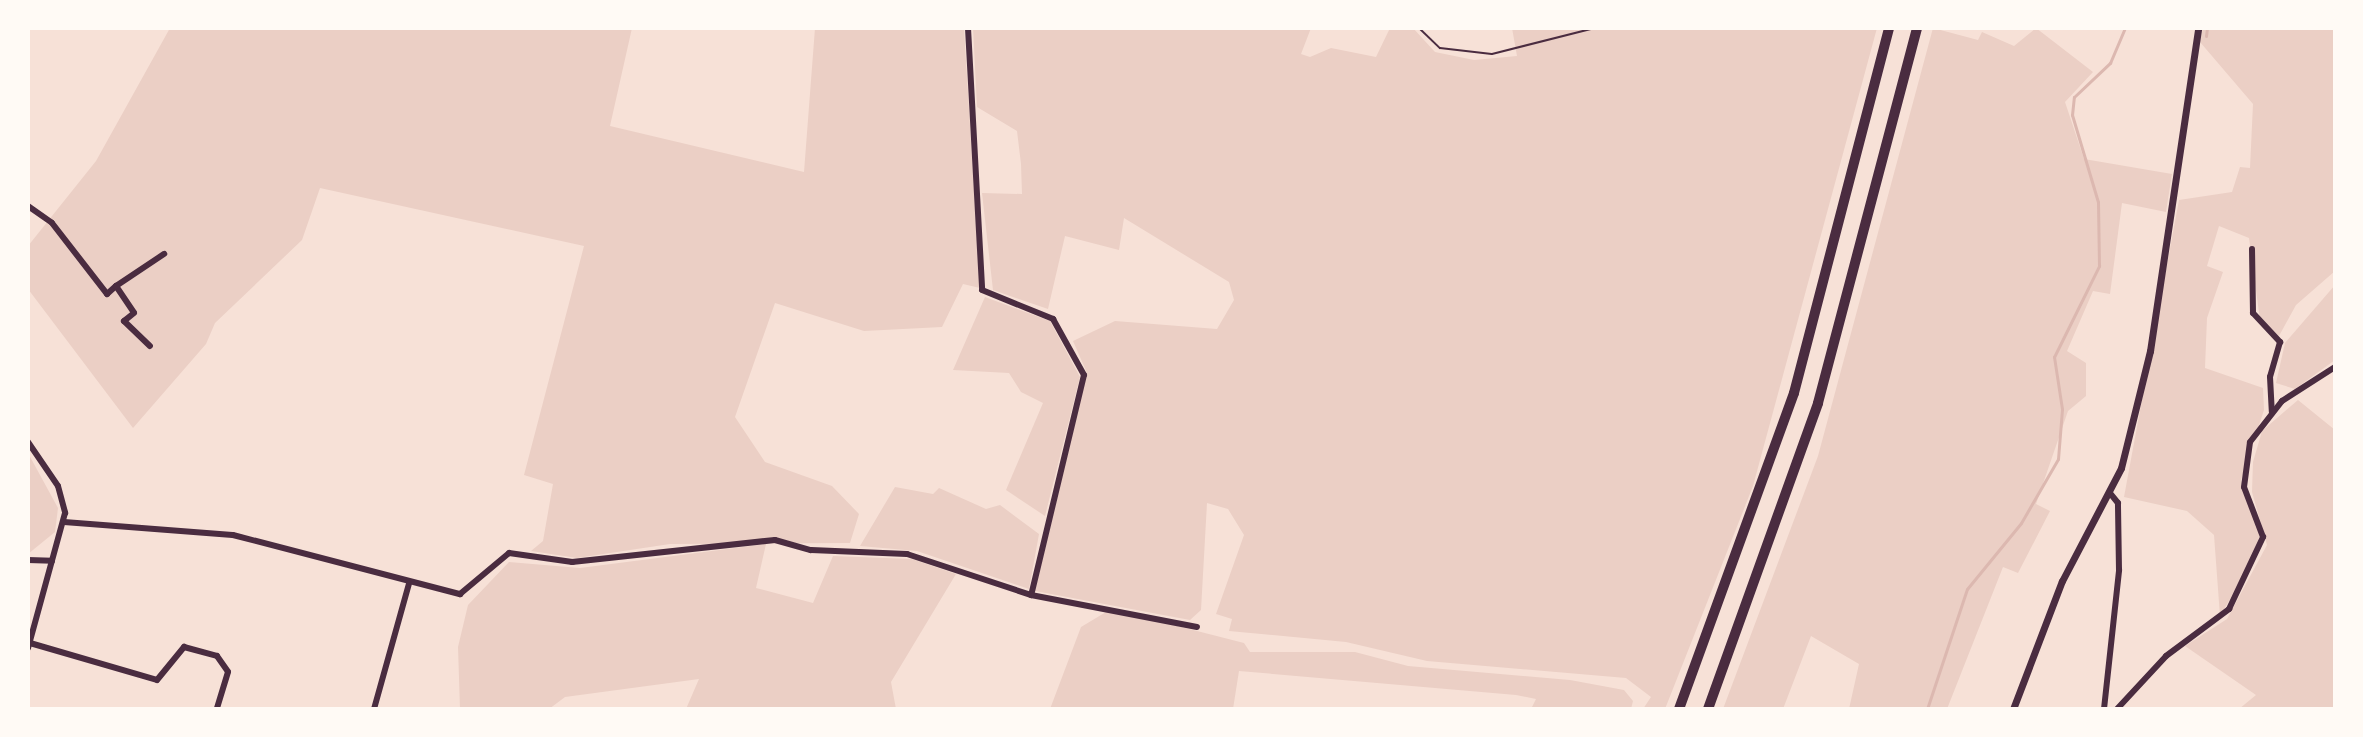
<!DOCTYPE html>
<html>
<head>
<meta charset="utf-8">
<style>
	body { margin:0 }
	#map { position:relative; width:2363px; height:737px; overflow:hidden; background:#f7e1d7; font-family:"Archivo Narrow",sans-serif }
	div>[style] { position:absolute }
	.green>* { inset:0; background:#ebcfc5 }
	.stream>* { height:3px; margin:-1.5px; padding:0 1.5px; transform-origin:1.5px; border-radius:1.5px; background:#dcb8b0 }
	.path>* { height:2px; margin:-1px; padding:0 1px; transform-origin:1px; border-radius:1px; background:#4a2c40 }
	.minor>* { height:6px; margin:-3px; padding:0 3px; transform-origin:3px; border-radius:3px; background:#4a2c40 }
	.tertiary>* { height:7px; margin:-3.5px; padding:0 3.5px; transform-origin:3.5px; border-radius:3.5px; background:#4a2c40 }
	.motorway>* { height:10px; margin:-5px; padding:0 5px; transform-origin:5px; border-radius:5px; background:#4a2c40 }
	span { translate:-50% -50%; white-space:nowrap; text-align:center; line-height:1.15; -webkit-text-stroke:8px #fffaf5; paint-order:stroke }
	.frame { position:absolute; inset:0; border:30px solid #fffaf5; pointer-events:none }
</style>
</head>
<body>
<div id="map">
	<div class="green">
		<div style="clip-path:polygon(170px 28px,632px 28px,610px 126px,804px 172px,815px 28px,964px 28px,980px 288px,963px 284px,942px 327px,864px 331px,775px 303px,735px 417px,765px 462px,832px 486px,859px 514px,850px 543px,670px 544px,577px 558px,531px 551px,543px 541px,553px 484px,524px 475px,584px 246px,320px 188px,302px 240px,215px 323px,206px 344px,133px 428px,28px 289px,28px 246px,96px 161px)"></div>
		<div style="clip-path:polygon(973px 28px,1311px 28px,1301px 54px,1310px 57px,1331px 48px,1376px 57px,1390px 28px,1413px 28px,1435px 52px,1474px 60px,1517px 56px,1512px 28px,1877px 28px,1753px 486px,1665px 709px,1643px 709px,1651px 697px,1626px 678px,1427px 661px,1346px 642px,1229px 631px,1232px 619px,1216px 614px,1244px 535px,1228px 509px,1207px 503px,1201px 610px,1190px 620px,1035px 591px,1087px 373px,1073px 341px,1115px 321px,1217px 329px,1234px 300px,1229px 282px,1124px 218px,1119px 250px,1065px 236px,1048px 309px,993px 290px,982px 193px,1022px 194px,1021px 164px,1017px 131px,977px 107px)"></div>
		<div style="clip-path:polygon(1933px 28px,1978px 40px,1982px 32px,2014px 46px,2036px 28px,2093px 72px,2065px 102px,2084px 159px,2172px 174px,2166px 212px,2122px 203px,2110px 294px,2093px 291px,2067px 351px,2086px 363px,2086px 396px,2068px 411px,2036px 504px,2050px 511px,2018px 573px,2003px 567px,1947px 709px,1849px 709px,1859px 664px,1811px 636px,1783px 709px,1723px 709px,1818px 456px)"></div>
		<div style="clip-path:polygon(2203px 28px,2335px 28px,2335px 271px,2296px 305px,2279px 336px,2260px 320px,2249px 238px,2219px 226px,2207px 266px,2223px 272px,2207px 318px,2205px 368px,2263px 388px,2264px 410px,2241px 480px,2260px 533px,2255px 557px,2220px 616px,2214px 535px,2187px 511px,2124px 497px,2179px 200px,2232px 192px,2240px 167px,2250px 168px,2253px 104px,2200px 42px)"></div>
		<div style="clip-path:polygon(2335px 285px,2335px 360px,2295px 389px,2276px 383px,2285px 343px)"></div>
		<div style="clip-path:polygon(985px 297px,1050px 321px,1080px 377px,1045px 516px,1006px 490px,1043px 403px,1021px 392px,1009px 373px,953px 370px)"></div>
		<div style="clip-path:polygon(2298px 400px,2335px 430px,2335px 709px,2239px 709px,2256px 695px,2185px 646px,2227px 619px,2267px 545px,2252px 492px,2253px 462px,2262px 431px)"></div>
		<div style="clip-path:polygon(28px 453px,58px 508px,55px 532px,28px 554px)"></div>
		<div style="clip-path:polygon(895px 487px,933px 494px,939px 488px,986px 509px,1000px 505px,1039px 534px,1029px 589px,917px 551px,860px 546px)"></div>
		<div style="clip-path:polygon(766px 544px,756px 588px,813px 603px,833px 556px,912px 559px,956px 574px,891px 682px,896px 709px,686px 709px,699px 679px,565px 697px,549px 709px,460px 709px,458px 647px,468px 605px,509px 562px,580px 568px)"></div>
		<div style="clip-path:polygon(1111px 609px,1244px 643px,1250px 652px,1355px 652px,1408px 666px,1570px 680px,1624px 690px,1633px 701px,1631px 709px,1531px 709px,1536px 699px,1516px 695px,1239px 671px,1233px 709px,1050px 709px,1081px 627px)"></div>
	</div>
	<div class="stream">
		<div style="left:2206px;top:36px;width:8px;rotate:-83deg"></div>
		<div style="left:1927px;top:709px;width:126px;rotate:-71.6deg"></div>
		<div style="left:1967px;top:589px;width:85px;rotate:-50.7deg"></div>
		<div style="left:2021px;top:523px;width:74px;rotate:-60deg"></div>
		<div style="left:2058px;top:459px;width:50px;rotate:-85.4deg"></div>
		<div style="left:2062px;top:409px;width:53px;rotate:-98.7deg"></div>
		<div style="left:2054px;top:357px;width:102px;rotate:-63.7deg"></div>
		<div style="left:2099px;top:266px;width:64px;rotate:-90.9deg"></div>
		<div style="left:2098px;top:202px;width:91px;rotate:-106.6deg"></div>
		<div style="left:2072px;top:115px;width:18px;rotate:-84deg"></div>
		<div style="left:2074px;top:97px;width:50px;rotate:-43.4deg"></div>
		<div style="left:2110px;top:63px;width:38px;rotate:-67deg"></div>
	</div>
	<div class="path">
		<div style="left:1419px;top:28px;width:29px;rotate:44deg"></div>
		<div style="left:1440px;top:48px;width:52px;rotate:6.6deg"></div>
		<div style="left:1492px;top:54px;width:106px;rotate:-14.2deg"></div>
	</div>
	<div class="minor">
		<div style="left:968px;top:28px;width:262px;rotate:86.9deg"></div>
		<div style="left:982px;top:290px;width:77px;rotate:22.2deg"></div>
		<div style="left:1053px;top:319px;width:64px;rotate:61deg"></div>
		<div style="left:1084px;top:375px;width:226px;rotate:103.5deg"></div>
		<div style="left:28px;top:206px;width:29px;rotate:35deg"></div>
		<div style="left:52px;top:223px;width:90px;rotate:52.2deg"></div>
		<div style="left:107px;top:294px;width:12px;rotate:-42deg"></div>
		<div style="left:116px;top:286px;width:32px;rotate:56deg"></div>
		<div style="left:134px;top:313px;width:13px;rotate:141deg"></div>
		<div style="left:124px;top:321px;width:36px;rotate:44deg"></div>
		<div style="left:2252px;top:249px;width:64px;rotate:89.1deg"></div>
		<div style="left:2253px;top:313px;width:40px;rotate:47deg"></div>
		<div style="left:2280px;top:342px;width:36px;rotate:106deg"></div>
		<div style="left:2270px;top:377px;width:35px;rotate:87deg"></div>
		<div style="left:116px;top:286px;width:58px;rotate:-33.7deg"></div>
		<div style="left:28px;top:442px;width:53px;rotate:55.7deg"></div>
		<div style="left:58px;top:486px;width:28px;rotate:75deg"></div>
		<div style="left:65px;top:513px;width:140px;rotate:105.3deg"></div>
		<div style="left:64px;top:522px;width:169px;rotate:4.4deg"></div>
		<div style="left:233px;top:535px;width:235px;rotate:14.6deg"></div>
		<div style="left:460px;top:594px;width:64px;rotate:-39.9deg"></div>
		<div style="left:509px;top:553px;width:64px;rotate:8.1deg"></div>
		<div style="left:572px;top:562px;width:204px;rotate:-6.2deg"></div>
		<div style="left:775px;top:540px;width:37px;rotate:16deg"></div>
		<div style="left:811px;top:550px;width:96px;rotate:2.4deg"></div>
		<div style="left:907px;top:554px;width:131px;rotate:18.3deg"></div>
		<div style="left:1031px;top:595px;width:169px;rotate:10.9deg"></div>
		<div style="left:28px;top:560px;width:24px;rotate:2deg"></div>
		<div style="left:30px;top:643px;width:132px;rotate:16.2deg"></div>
		<div style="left:157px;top:680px;width:43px;rotate:-50.7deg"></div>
		<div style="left:184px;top:647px;width:34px;rotate:15deg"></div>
		<div style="left:217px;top:656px;width:19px;rotate:55deg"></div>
		<div style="left:228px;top:672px;width:39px;rotate:107deg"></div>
		<div style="left:374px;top:709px;width:130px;rotate:-74.4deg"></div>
		<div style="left:2104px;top:709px;width:140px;rotate:-83.8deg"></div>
		<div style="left:2119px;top:570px;width:67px;rotate:-90.9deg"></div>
		<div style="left:2118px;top:503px;width:13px;rotate:-129deg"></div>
		<div style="left:2117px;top:709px;width:72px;rotate:-47.2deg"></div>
		<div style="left:2166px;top:656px;width:79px;rotate:-36.7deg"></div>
		<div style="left:2229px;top:609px;width:80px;rotate:-64.7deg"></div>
		<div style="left:2263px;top:537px;width:53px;rotate:-110.8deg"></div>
		<div style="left:2244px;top:487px;width:45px;rotate:-82.4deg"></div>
		<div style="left:2250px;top:442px;width:52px;rotate:-52deg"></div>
		<div style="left:2282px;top:401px;width:63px;rotate:-32.7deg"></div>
	</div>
	<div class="tertiary">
		<div style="left:2013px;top:709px;width:137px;rotate:-69.1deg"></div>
		<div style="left:2062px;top:581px;width:127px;rotate:-62.4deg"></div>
		<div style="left:2121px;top:468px;width:121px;rotate:-76.1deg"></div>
		<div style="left:2150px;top:351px;width:327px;rotate:-81.5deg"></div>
	</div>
	<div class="motorway">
		<div style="left:1679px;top:709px;width:336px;rotate:-70deg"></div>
		<div style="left:1794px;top:393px;width:377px;rotate:-75.4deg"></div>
		<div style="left:1708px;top:709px;width:325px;rotate:-70.2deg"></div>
		<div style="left:1818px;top:403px;width:388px;rotate:-75.2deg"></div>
	</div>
	<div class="frame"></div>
</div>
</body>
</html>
